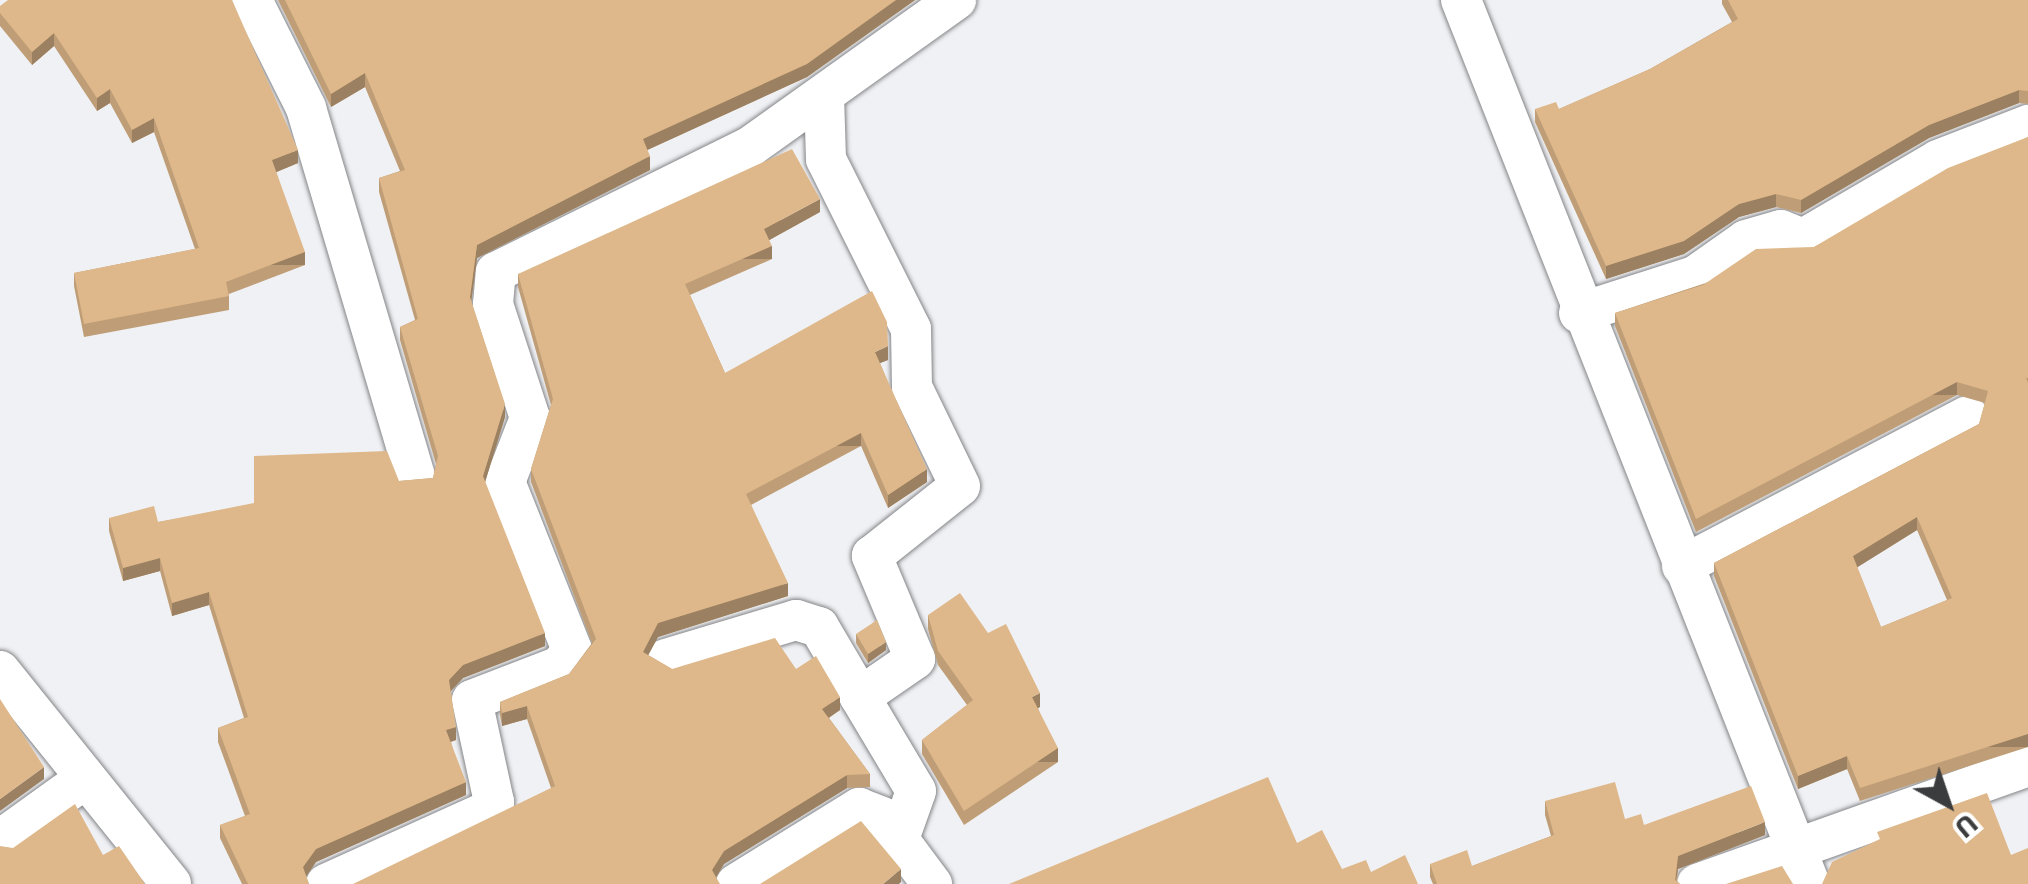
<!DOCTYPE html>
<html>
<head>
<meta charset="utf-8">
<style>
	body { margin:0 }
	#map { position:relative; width:2028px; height:884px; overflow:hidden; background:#f0f1f4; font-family:"Exo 2",sans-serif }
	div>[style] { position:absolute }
	.roads { filter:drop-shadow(0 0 2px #848588) drop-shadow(0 0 2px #848588) }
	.minor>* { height:40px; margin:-20px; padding:0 20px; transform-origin:20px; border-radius:20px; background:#fff }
	.wall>* { inset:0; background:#bf9e77 }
	.shaded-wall>* { inset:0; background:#9b8161; transform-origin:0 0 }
	.building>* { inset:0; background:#deb88a }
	span { translate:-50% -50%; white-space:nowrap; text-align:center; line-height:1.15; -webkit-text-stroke:8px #fff; paint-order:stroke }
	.north { position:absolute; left:1898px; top:754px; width:100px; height:100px; -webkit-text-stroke:8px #fff; paint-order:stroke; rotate:140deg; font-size:28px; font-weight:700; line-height:40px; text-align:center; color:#3b3c3d }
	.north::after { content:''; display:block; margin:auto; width:35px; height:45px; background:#3b3c3d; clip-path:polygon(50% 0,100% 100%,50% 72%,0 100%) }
</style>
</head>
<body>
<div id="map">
	<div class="roads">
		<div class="minor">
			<div style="left:252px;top:0;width:121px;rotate:63.4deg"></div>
			<div style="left:306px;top:108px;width:384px;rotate:73.5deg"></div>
			<div style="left:1461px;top:0;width:950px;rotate:68.46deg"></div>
			<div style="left:1579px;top:313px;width:122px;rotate:-17.7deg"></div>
			<div style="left:1695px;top:276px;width:62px;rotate:-35.2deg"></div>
			<div style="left:1746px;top:240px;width:36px;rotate:-16deg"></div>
			<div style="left:1781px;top:230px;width:24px;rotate:22deg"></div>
			<div style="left:1803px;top:239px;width:156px;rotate:-30.3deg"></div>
			<div style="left:1938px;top:160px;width:97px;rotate:-21.3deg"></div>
			<div style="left:1682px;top:566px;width:323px;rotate:-27.7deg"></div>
			<div style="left:666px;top:659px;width:136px;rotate:-16.7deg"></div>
			<div style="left:796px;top:620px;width:24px;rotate:17deg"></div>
			<div style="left:819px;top:627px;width:81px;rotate:59.6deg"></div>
			<div style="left:860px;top:697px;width:67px;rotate:-34.6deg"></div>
			<div style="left:915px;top:659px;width:112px;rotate:-112.7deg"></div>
			<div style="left:872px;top:556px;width:112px;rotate:-38.5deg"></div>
			<div style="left:960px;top:486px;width:110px;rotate:-115.9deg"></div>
			<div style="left:912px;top:387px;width:58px;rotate:-91deg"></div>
			<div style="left:911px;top:329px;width:190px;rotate:-116.6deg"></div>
			<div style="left:826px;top:159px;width:62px;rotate:-91.8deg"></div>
			<div style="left:0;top:671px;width:273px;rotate:51.2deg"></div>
			<div style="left:860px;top:697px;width:109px;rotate:59.2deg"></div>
			<div style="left:916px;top:791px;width:51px;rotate:109.5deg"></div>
			<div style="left:0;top:840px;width:101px;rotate:-35.7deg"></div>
			<div style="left:326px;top:884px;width:178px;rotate:-24.3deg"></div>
			<div style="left:488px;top:811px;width:11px;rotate:-56deg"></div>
			<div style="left:494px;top:802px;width:104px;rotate:-102.2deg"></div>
			<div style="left:472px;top:700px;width:94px;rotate:-21.1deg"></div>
			<div style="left:560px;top:666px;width:20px;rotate:-53deg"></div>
			<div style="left:572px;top:650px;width:181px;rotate:-111.7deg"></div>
			<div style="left:505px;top:482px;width:69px;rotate:-68.7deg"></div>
			<div style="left:530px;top:418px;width:120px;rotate:-108deg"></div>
			<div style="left:493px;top:304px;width:32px;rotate:-85deg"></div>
			<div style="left:496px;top:272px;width:284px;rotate:-26.3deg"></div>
			<div style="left:751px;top:146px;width:252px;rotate:-35.5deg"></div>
			<div style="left:736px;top:884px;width:145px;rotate:-31.7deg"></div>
			<div style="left:859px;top:808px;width:25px;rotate:21deg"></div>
			<div style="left:882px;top:817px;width:84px;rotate:53.3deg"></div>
			<div style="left:1697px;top:884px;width:351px;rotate:-19.6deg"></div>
		</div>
	</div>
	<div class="wall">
		<div style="clip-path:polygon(278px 0,915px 0,807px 77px,647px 150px,650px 170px,477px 258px,471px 301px,505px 417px,485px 482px,545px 646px,463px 678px,451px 691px,456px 740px,451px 742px,466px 795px,316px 862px,306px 876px,309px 884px,242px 884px,220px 838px,220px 825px,245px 816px,218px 742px,218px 728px,244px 718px,209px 605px,172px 616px,160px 571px,123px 581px,109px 531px,109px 518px,158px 522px,399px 481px,433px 478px,436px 464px,400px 340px,400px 327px,415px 320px,379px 192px,379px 178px,400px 171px,365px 87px,331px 107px)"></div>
		<div style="clip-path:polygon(1722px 0,2028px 0,2028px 104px,2019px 103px,1929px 138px,1801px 213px,1776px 207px,1739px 217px,1684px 254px,1606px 279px,1535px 122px,1535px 109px,1559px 109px,1650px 69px,1732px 22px,1722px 4px)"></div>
		<div style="clip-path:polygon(233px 3px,298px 163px,276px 172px,305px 265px,229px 294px,229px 310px,84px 337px,74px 286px,74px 273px,195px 249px,154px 132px,132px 143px,110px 103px,97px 111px,54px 46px,32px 65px,0 26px,0 6px)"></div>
		<div style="clip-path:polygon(evenodd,2028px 137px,2028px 747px,1860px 801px,1847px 769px,1798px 789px,1714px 576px,1714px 563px,1979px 424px,1985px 403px,1957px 395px,1696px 532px,1615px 326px,1615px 313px,1814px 247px,2028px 137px,1917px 530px,1947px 600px,1881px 627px,1857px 567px,1917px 530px)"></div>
		<div style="clip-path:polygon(820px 212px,769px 240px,772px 259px,690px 295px,725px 373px,888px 360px,880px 363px,927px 482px,888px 508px,861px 446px,751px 505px,788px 596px,658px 637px,648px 655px,672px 669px,796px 669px,840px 710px,829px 718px,870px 774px,870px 787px,847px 788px,724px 864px,716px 877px,551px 788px,527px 719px,502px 726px,500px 715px,500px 702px,569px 674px,592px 643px,531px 482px,531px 469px,551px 405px,518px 287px,518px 274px)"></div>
		<div style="clip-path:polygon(928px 615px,1040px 707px,1038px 708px,1058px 762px,964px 825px,922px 754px,922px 740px,967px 705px,938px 665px,928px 629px)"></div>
		<div style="clip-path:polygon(856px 634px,886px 650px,868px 663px,856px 643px)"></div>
		<div style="clip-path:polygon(1545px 801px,1644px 825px,1765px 835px,1678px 869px,1677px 881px,1680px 884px,1433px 884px,1430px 877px,1430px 864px,1472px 866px,1551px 836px,1545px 815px)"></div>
	</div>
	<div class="shaded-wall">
		<div style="clip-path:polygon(896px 0,915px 0,807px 77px,643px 152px,643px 139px)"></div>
		<div style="clip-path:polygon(54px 33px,54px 46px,32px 65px,32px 52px)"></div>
		<div style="clip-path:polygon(365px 73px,365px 87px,331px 107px,331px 94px)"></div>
		<div style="clip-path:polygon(110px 89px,110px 103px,97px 111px,97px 98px)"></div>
		<div style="clip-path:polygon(2019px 90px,2019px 103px,1929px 138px,1801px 213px,1801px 200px,1929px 125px)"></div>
		<div style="clip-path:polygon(154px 118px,154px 132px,132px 143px,132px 130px)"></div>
		<div style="clip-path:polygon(298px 150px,298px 163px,272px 174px,272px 160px)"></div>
		<div style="clip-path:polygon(650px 156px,650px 170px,477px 258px,470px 311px,470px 297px,477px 245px)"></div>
		<div style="clip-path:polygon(1776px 194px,1776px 207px,1739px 217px,1684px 254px,1606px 279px,1606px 266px,1739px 204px)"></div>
		<div style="clip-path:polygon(820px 199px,820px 212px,764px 243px,764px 229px)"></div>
		<div style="left:772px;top:246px;width:13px;height:95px;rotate:90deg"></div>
		<div style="left:305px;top:252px;width:13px;height:85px;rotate:90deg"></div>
		<div style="clip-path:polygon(888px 346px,888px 360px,875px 365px,875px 352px)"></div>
		<div style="left:1957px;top:382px;width:13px;height:295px;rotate:90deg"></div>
		<div style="clip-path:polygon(505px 404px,505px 417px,483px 489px,483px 476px)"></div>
		<div style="left:861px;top:433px;width:13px;height:130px;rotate:90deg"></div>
		<div style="clip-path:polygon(927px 469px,927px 482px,888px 508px,888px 495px)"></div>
		<div style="clip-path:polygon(1917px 517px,1917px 530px,1853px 570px,1853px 556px)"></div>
		<div style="clip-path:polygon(160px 558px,160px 571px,123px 581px,123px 568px)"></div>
		<div style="clip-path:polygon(788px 583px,788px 596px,658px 637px,643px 665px,643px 652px,658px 623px)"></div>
		<div style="clip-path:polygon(209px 592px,209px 605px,172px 616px,172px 603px)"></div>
		<div style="clip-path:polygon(545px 633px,545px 646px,463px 678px,449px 693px,449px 680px,463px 665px)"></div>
		<div style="clip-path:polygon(886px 642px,886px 650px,868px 663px,868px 654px)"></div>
		<div style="clip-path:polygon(1040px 693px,1040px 707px,1032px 711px,1032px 697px)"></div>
		<div style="clip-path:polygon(840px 697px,840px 710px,822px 722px,822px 709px)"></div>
		<div style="clip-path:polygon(527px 706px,527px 719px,502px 726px,502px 713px)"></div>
		<div style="clip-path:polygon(456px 727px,456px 740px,446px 743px,446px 730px)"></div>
		<div style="left:2028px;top:734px;width:13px;height:176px;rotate:90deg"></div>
		<div style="left:1058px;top:748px;width:14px;height:113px;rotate:90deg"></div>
		<div style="clip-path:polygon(1847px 756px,1847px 769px,1798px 789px,1798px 776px)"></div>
		<div style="clip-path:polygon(44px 767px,44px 779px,0 811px,0 799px)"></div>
		<div style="clip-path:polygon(847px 775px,847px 788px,724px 864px,712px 884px,712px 870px,724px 851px)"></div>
		<div style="clip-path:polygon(466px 782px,466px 795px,316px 862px,303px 881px,303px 867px,316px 849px)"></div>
		<div style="clip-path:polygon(1765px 822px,1765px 835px,1678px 869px,1675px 884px,1678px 856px)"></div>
		<div style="clip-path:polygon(901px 869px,901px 882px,899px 884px,883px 884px)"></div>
	</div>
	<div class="building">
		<div style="clip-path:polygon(8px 0,232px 0,298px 150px,272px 160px,305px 252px,226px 282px,229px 296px,84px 324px,74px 273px,199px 248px,154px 118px,132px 130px,110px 89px,97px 98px,54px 33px,32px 52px,0 13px,0 6px)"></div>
		<div style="clip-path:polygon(285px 0,896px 0,807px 64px,643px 139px,650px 156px,477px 245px,470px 297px,505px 404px,483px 476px,545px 633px,463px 665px,449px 680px,456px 727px,446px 730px,466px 782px,316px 849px,303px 867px,309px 884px,248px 884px,220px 825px,250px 814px,218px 728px,248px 717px,209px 592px,172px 603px,160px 558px,123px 568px,109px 518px,154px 506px,158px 522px,254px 503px,254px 456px,387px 451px,399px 481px,433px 478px,438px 456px,400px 327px,418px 319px,379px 178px,405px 170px,365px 73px,331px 94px)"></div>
		<div style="clip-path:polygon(1728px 0,2028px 0,2028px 91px,2019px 90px,1929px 125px,1801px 200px,1776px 194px,1739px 204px,1684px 241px,1606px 266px,1535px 109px,1556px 102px,1559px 109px,1650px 69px,1738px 19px)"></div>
		<div style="clip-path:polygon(evenodd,2028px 137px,2028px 378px,2026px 378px,2028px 383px,2028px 734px,1860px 788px,1847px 756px,1798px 776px,1714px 563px,1979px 424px,1988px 391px,1957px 382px,1696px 519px,1615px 313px,1703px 285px,1756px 249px,1814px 247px,1948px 168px,2028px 137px,1917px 517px,1952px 598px,1881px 627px,1853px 556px,1917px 517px)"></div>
		<div style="clip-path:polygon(792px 149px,820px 199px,764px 229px,772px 246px,685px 284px,725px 373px,872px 291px,887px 322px,888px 346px,875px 352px,927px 469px,888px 495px,861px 433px,746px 494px,788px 583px,658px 623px,643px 652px,672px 669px,775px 638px,796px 669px,816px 656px,840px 697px,822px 709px,870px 774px,847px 775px,724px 851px,712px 870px,720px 884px,353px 884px,555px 786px,527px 706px,502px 713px,500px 702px,569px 674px,596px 639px,531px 469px,553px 399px,518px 274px)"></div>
		<div style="clip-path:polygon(960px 593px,988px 633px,1006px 624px,1040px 693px,1032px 697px,1058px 748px,964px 811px,922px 740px,973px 700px,938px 651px,928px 615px)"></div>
		<div style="clip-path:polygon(877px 620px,886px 642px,868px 654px,856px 634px)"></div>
		<div style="clip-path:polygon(0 699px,44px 767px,0 799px)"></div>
		<div style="clip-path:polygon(1268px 777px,1297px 843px,1322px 830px,1342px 869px,1366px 860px,1371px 872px,1405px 855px,1418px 884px,1009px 884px)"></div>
		<div style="clip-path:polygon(1615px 782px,1625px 819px,1641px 814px,1644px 825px,1751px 786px,1765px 822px,1678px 856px,1675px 880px,1680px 884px,1437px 884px,1430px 864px,1467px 850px,1472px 866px,1554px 835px,1545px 801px)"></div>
		<div style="clip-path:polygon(1987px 793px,2011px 855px,2028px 848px,2028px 884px,1822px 884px,1832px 862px,1880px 839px,1877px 832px)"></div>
		<div style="clip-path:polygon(75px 804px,103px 855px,119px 846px,145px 884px,0 884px,0 846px,13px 848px)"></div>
		<div style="clip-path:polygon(861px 821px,901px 869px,883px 884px,760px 884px)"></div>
		<div style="clip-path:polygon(1782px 866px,1793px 884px,1726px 884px)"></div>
	</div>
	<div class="north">U</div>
</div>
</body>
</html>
